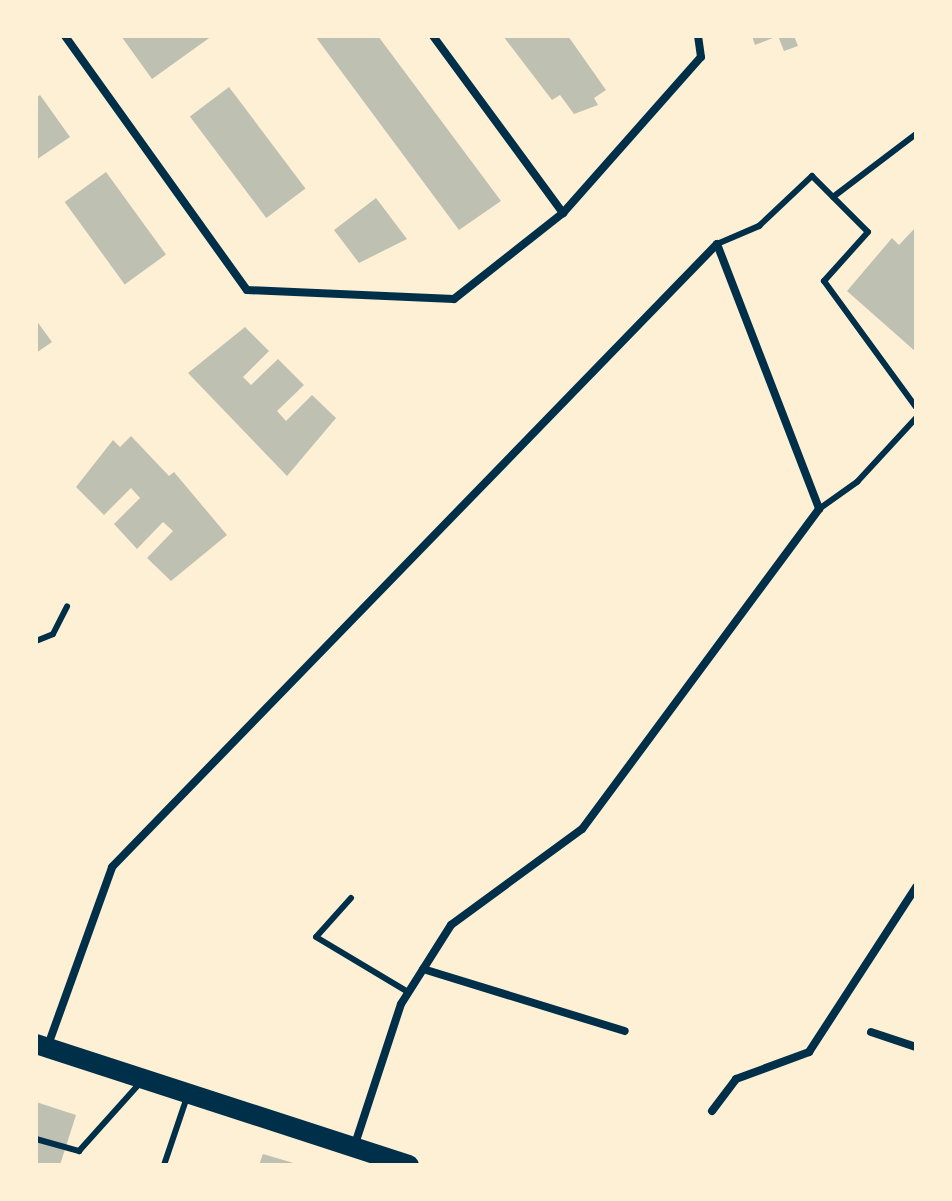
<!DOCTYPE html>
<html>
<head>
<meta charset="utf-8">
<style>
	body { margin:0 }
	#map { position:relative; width:952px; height:1201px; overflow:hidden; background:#fdf0d5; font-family:"Public Sans",sans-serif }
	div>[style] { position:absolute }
	.building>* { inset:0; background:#bec0b2; transform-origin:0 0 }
	.service>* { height:6px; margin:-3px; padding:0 3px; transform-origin:3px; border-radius:3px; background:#003049 }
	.minor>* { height:8px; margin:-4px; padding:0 4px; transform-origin:4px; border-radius:4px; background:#003049 }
	.primary>* { height:20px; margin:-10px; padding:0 10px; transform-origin:10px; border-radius:10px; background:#003049 }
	span { translate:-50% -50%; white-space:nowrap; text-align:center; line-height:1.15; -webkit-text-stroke:6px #fdf0d5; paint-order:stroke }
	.frame { position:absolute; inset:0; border:38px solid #fdf0d5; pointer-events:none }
</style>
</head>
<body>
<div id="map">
	<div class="building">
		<div style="clip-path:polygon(121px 36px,212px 36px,152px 79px)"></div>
		<div style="clip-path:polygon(315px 36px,378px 36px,501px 201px,459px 230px)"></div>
		<div style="clip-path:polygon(503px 36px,568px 36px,606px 90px,594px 98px,598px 105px,574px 114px,560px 95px,552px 100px)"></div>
		<div style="clip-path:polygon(752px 36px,778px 36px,755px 45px)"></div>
		<div style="clip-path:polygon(778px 36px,794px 36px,798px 46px,784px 51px)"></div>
		<div style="left:229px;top:87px;width:127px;height:49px;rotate:53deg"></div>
		<div style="clip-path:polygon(40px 95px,70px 137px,36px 160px,36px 98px)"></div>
		<div style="left:106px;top:172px;width:102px;height:51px;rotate:54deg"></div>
		<div style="clip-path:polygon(376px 198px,407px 239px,359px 263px,334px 230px)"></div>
		<div style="clip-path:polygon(916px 227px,916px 352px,847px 291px,892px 238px,899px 245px)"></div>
		<div style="clip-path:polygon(36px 320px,52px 342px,36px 353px)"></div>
		<div style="clip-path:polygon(245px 327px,269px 351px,243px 377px,251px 385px,278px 359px,304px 385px,277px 411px,286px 421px,312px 395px,336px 418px,287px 476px,188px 373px)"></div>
		<div style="clip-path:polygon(131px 436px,169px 476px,174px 472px,227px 535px,171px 581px,147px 558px,173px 531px,163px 522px,137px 549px,114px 524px,140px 498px,131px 488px,104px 515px,76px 487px,113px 440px,120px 447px)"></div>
		<div style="clip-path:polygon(36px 1102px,76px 1115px,60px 1165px,36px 1165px)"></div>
		<div style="clip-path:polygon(263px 1154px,297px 1164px,297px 1165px,259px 1165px)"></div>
	</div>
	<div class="service">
		<div style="left:833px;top:197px;width:104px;rotate:-37.2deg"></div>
		<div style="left:717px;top:244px;width:46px;rotate:-23.2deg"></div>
		<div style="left:759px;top:226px;width:73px;rotate:-43.3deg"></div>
		<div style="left:812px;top:176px;width:79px;rotate:45deg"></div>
		<div style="left:868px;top:232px;width:66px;rotate:131.9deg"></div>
		<div style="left:824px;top:281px;width:156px;rotate:53.9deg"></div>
		<div style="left:819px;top:509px;width:47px;rotate:-35.4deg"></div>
		<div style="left:857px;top:482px;width:87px;rotate:-47.3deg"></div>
		<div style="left:36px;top:641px;width:18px;rotate:-22deg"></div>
		<div style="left:53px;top:634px;width:31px;rotate:-63deg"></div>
		<div style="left:351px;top:898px;width:52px;rotate:131.9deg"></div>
		<div style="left:316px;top:937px;width:107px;rotate:30.9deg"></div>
		<div style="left:36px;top:1139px;width:45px;rotate:15.6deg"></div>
		<div style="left:79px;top:1151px;width:91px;rotate:-48.1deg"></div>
		<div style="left:164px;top:1165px;width:72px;rotate:-71.3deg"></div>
	</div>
	<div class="minor">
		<div style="left:65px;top:36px;width:312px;rotate:54.4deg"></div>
		<div style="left:247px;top:290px;width:207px;rotate:2.5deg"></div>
		<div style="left:454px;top:299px;width:139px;rotate:-38.3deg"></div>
		<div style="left:563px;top:213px;width:208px;rotate:-48.5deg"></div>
		<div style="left:701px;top:57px;width:21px;rotate:-98deg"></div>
		<div style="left:433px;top:36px;width:220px;rotate:53.7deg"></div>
		<div style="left:423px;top:969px;width:211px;rotate:17.1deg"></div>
		<div style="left:871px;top:1032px;width:47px;rotate:18.4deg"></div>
		<div style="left:47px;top:1048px;width:192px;rotate:-70.2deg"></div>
		<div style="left:112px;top:867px;width:868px;rotate:-45.84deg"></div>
		<div style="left:717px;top:244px;width:284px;rotate:68.9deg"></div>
		<div style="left:819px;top:509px;width:398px;rotate:126.5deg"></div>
		<div style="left:582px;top:829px;width:162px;rotate:143.8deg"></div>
		<div style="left:451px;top:925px;width:93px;rotate:122.3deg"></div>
		<div style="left:401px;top:1004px;width:151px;rotate:108.2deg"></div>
		<div style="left:712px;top:1111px;width:40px;rotate:-53deg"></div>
		<div style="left:736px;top:1079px;width:78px;rotate:-20.3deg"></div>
		<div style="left:809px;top:1052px;width:197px;rotate:-57deg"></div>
	</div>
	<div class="primary">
		<div style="left:36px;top:1044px;width:392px;rotate:18deg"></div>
	</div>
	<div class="frame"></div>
</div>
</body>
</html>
